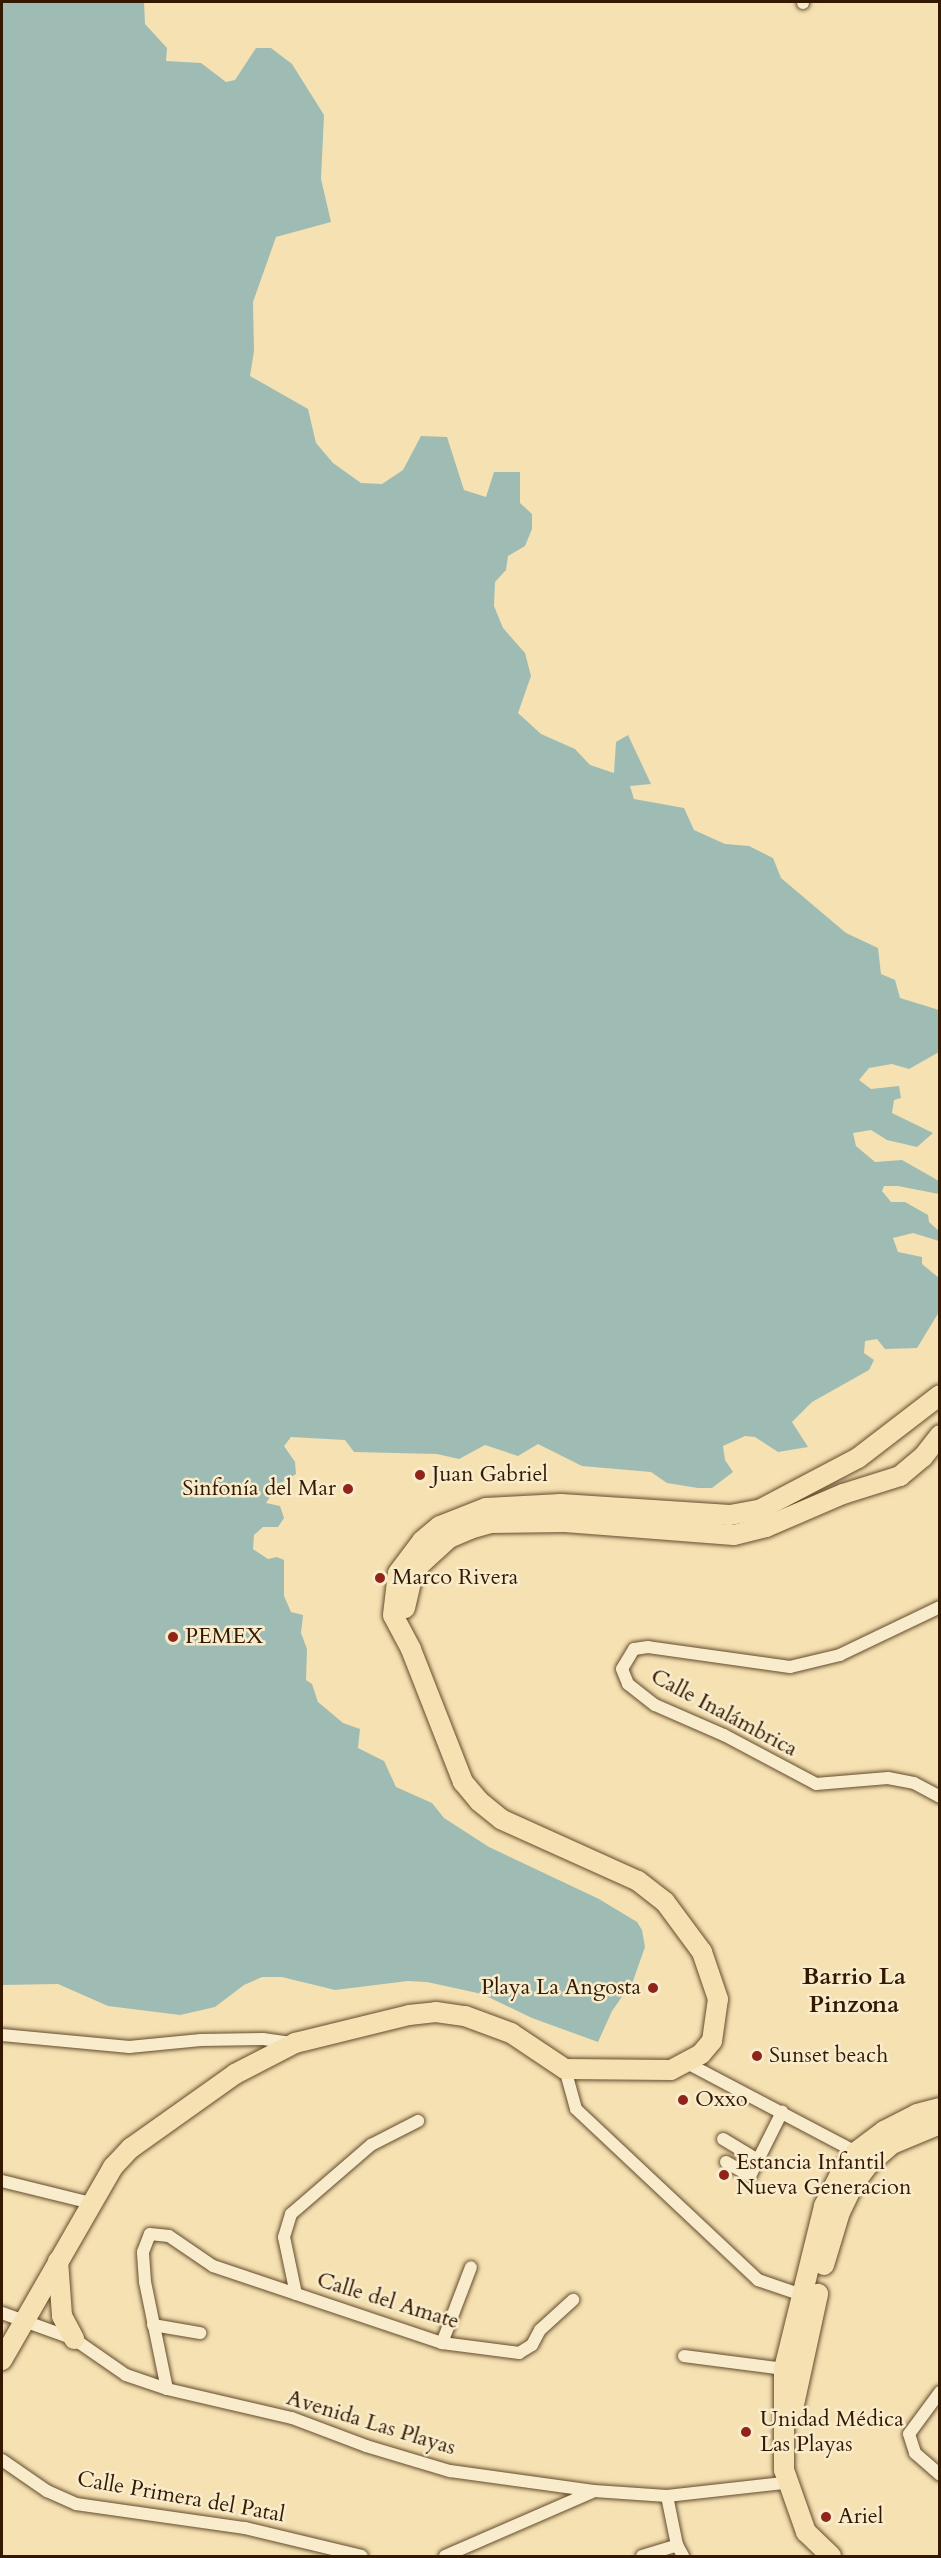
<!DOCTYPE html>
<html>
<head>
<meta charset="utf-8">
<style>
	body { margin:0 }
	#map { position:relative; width:941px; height:2558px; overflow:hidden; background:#f5e1b2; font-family:Cardo,serif }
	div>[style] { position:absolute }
	.water>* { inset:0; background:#9ebcb4 }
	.roads { filter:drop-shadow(0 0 2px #644b2c) drop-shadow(0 0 2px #644b2c) }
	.minor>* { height:12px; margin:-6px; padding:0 6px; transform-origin:6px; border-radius:6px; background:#f8eccd }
	.primary>* { height:20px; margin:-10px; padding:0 10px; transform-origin:10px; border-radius:10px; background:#f5e1b2 }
	.dots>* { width:16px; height:16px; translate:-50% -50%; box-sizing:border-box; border:3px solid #f8eccd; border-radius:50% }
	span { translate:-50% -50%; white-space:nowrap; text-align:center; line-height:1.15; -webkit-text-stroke:5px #f8eccd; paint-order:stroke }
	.poi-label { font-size:22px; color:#341900 }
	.left { translate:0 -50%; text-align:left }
	.right { translate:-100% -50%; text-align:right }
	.street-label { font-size:22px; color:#341900 }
	.neighbourhood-label { font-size:24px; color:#341900; font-weight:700 }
	.frame { position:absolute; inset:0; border:3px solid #341900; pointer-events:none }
</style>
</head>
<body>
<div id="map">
	<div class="water">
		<div style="clip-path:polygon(2px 2px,144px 2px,145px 24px,167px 48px,166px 61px,201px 63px,226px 82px,235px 80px,256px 48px,271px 48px,292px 64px,324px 115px,321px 179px,331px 222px,276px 237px,253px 302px,254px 351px,250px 376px,308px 409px,316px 443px,333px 463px,361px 483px,382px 484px,403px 470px,421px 436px,447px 437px,464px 490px,486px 497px,494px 472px,520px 472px,520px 503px,532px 514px,532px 529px,525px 546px,508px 556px,506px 570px,495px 582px,494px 606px,503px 628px,525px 653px,531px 676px,518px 713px,541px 734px,575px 749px,590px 765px,614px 773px,616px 742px,628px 735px,651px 784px,630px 786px,634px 799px,684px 808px,694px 830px,725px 844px,749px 846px,773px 858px,781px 878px,846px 933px,878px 948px,881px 974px,895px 980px,900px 998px,939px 1010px,939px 1052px,909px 1069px,892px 1064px,869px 1068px,859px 1080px,871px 1089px,899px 1086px,901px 1098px,894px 1100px,892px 1113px,933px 1133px,917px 1147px,887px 1140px,871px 1130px,853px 1133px,856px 1146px,875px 1162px,902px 1160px,939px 1181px,939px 1194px,898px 1186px,884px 1186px,882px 1191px,891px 1202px,905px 1202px,928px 1215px,929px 1222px,939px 1231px,939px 1241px,913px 1233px,893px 1238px,898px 1252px,922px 1257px,922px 1264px,939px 1278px,939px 1312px,917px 1348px,885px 1349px,877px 1339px,865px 1341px,864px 1353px,874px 1360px,869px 1370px,812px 1402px,792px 1422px,808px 1447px,778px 1452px,755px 1437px,745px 1436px,723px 1446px,725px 1460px,733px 1472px,712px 1488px,698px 1488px,667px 1483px,651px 1472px,582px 1466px,538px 1444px,518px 1456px,485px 1445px,459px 1459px,437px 1454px,354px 1452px,345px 1440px,291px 1437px,284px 1446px,295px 1462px,296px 1474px,281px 1483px,271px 1483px,272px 1494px,266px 1503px,280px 1506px,284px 1518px,278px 1527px,263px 1527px,254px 1535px,253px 1549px,268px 1559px,277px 1557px,284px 1560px,284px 1596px,291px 1612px,303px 1615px,301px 1633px,307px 1649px,306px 1680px,312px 1684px,318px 1702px,343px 1723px,360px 1729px,358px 1748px,384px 1761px,396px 1787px,432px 1803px,444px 1818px,489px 1847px,599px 1899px,637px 1922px,642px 1930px,645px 1947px,633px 1981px,612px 2011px,598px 2042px,532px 2018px,482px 1994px,427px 1982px,408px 1981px,335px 1990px,282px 1977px,262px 1977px,244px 1985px,215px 2007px,180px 2015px,108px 2006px,58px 1984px,2px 1985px)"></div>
	</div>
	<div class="roads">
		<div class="minor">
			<div style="left:803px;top:3px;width:1px;rotate:-90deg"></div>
			<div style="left:940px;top:1607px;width:111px;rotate:154.4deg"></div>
			<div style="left:840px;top:1655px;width:51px;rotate:166.5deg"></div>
			<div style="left:790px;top:1667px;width:143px;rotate:-172deg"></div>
			<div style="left:648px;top:1647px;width:14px;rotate:172deg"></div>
			<div style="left:634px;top:1649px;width:23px;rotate:121deg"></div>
			<div style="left:622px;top:1669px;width:16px;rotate:68deg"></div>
			<div style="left:628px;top:1684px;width:34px;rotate:38deg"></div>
			<div style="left:655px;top:1705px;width:75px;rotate:23.5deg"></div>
			<div style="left:724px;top:1735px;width:104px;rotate:28deg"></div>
			<div style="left:816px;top:1784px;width:72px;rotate:-4.8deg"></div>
			<div style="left:888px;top:1778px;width:26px;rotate:11deg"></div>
			<div style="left:914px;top:1783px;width:30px;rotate:28deg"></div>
			<div style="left:2px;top:2035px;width:128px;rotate:5.4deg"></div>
			<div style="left:129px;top:2047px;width:72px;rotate:-5.6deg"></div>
			<div style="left:201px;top:2040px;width:62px;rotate:-0.9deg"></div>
			<div style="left:263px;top:2039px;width:30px;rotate:8deg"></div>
			<div style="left:687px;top:2063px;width:191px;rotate:27.8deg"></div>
			<div style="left:565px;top:2069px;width:41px;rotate:74.6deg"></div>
			<div style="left:576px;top:2109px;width:250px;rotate:43.2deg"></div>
			<div style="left:758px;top:2280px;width:53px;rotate:18.8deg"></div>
			<div style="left:723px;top:2139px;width:41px;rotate:31deg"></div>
			<div style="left:726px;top:2162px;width:28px;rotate:30deg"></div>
			<div style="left:750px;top:2176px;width:72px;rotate:-63.4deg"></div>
			<div style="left:2px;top:2181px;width:92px;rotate:13.9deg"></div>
			<div style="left:296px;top:2294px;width:58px;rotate:-101.9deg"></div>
			<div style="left:284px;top:2237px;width:24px;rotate:-73deg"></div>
			<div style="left:291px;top:2214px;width:106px;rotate:-40.8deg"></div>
			<div style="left:371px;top:2145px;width:53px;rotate:-27.1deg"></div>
			<div style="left:2px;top:2313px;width:77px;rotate:19.9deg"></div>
			<div style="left:74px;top:2339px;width:63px;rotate:34.7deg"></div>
			<div style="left:126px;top:2375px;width:43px;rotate:18.9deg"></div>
			<div style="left:167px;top:2389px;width:128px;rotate:13.1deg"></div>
			<div style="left:292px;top:2418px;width:79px;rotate:20.7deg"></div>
			<div style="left:366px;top:2446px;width:88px;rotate:16.6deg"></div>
			<div style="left:450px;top:2471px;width:145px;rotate:7.9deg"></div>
			<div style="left:594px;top:2491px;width:73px;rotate:3.9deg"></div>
			<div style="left:667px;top:2496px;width:126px;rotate:-6.4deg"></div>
			<div style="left:153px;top:2325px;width:48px;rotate:9.7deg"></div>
			<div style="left:442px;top:2343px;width:81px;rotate:-69.1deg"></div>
			<div style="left:684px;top:2356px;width:101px;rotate:7.4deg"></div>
			<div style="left:167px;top:2389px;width:109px;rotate:-101.6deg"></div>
			<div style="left:145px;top:2282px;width:30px;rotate:-94deg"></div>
			<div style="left:143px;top:2252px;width:19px;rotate:-69deg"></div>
			<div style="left:150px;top:2234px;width:19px;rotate:6deg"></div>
			<div style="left:169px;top:2236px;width:53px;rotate:34.3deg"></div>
			<div style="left:213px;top:2266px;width:242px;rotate:18.6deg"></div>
			<div style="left:442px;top:2343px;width:78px;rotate:7.4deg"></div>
			<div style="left:519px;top:2353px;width:15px;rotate:-32deg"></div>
			<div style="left:532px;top:2345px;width:17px;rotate:-62deg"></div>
			<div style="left:540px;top:2330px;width:45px;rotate:-42.3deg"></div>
			<div style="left:940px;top:2392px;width:52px;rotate:126.4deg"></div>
			<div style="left:909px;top:2434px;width:20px;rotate:72deg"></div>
			<div style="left:915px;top:2453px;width:33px;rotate:41deg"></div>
			<div style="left:2px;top:2460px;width:55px;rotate:34.6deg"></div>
			<div style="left:47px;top:2491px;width:32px;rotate:24deg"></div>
			<div style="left:76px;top:2504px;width:171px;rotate:8.1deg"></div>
			<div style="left:245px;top:2528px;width:120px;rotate:13.5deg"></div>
			<div style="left:667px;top:2496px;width:50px;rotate:78.5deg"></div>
			<div style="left:677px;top:2545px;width:13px;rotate:61deg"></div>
			<div style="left:445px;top:2556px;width:160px;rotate:-23.5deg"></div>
			<div style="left:642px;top:2556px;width:37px;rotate:-17deg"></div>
		</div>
		<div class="primary">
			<div style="left:405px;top:1608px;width:39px;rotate:-77deg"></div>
			<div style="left:414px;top:1570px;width:47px;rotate:-42.4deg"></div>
			<div style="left:449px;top:1538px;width:23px;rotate:-23deg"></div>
			<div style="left:470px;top:1529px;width:22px;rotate:-16deg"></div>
			<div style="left:491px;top:1523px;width:74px;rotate:-0.8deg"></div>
			<div style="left:565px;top:1522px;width:169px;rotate:4.4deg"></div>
			<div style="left:734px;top:1535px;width:33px;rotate:-14deg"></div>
			<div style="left:766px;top:1527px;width:84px;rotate:-23.2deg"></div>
			<div style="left:843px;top:1494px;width:60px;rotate:-17.5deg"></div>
			<div style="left:900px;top:1476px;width:30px;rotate:-40deg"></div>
			<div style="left:923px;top:1457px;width:28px;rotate:-52deg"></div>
			<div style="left:58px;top:2261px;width:55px;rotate:85.8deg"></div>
			<div style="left:62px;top:2316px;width:26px;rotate:62deg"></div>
			<div style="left:824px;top:2265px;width:55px;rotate:-73.2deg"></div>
			<div style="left:840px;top:2212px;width:30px;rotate:-64deg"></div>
			<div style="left:853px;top:2185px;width:26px;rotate:-53deg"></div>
			<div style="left:869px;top:2164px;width:30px;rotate:-41deg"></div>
			<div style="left:892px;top:2144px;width:52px;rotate:-22.6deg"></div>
			<div style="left:2px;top:2360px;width:223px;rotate:-60.1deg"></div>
			<div style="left:113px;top:2167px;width:26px;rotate:-47deg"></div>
			<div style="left:131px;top:2148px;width:128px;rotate:-35.4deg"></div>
			<div style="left:235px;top:2074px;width:68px;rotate:-27.3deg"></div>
			<div style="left:295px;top:2043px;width:117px;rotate:-13.8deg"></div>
			<div style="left:409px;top:2015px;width:27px;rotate:-6deg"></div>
			<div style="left:436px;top:2012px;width:29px;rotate:8deg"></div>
			<div style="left:465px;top:2016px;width:49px;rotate:20.3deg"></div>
			<div style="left:511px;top:2033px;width:65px;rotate:33.7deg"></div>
			<div style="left:565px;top:2069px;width:106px;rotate:0.5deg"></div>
			<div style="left:671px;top:2070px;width:34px;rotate:-28deg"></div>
			<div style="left:701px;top:2054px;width:17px;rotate:-50deg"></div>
			<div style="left:712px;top:2041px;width:42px;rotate:-81.9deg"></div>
			<div style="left:718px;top:1999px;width:50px;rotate:-108.8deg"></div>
			<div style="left:702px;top:1952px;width:62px;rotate:-126.5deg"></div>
			<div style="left:665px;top:1902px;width:34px;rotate:-142deg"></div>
			<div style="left:638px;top:1881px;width:150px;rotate:-155.7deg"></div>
			<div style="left:501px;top:1819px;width:28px;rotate:-141deg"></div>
			<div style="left:479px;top:1801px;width:25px;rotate:-130deg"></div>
			<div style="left:463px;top:1782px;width:143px;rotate:-111.4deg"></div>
			<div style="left:411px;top:1649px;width:38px;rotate:-118deg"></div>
			<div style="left:393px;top:1615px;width:42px;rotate:-83.2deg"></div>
			<div style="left:398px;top:1573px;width:40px;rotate:-53deg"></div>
			<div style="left:422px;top:1541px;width:23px;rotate:-40deg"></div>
			<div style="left:440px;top:1526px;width:49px;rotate:-21.4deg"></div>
			<div style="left:486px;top:1508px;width:75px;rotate:-3.1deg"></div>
			<div style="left:561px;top:1504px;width:169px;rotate:3.7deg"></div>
			<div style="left:730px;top:1515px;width:29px;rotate:-10deg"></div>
			<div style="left:759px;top:1510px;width:112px;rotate:-27.7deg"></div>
			<div style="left:858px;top:1458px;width:103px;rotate:-37.5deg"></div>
			<div style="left:793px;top:2409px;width:118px;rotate:-77.7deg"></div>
			<div style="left:831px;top:2556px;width:35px;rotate:-136deg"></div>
			<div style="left:806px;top:2532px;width:66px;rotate:-109.5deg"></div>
			<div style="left:784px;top:2470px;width:101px;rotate:-90deg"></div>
			<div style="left:784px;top:2369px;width:168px;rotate:-76.2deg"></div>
			<div style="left:824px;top:2206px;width:33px;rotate:-63deg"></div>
			<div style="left:839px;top:2177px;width:30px;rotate:-56deg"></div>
			<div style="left:856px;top:2152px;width:35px;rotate:-37deg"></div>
			<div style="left:884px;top:2131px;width:37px;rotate:-27deg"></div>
			<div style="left:917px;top:2114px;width:24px;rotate:-15deg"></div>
		</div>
	</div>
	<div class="dots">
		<div style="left:420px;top:1475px;background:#8f2418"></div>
		<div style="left:348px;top:1489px;background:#8f2418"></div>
		<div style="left:380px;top:1578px;background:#8f2418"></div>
		<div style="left:173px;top:1637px;background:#8f2418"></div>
		<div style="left:653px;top:1988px;background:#8f2418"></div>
		<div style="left:757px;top:2056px;background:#8f2418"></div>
		<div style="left:683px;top:2100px;background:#8f2418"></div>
		<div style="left:724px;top:2175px;background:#8f2418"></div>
		<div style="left:746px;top:2432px;background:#8f2418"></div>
		<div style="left:826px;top:2517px;background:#8f2418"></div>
	</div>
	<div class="poi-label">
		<span class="left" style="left:432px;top:1475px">Juan Gabriel</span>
		<span class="right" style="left:336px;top:1489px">Sinfonía del Mar</span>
		<span class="left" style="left:392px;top:1578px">Marco Rivera</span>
		<span class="left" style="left:185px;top:1637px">PEMEX</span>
		<span class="right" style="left:641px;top:1988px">Playa La Angosta</span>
		<span class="left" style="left:769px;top:2056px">Sunset beach</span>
		<span class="left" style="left:695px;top:2100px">Oxxo</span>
		<span class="left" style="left:736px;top:2175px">Estancia Infantil<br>Nueva Generacion</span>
		<span class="left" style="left:760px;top:2432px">Unidad Médica<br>Las Playas</span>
		<span class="left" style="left:838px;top:2517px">Ariel</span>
	</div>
	<div class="street-label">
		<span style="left:724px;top:1713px;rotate:28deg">Calle Inalámbrica</span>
		<span style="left:388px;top:2301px;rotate:17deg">Calle del Amate</span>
		<span style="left:371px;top:2423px;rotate:17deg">Avenida Las Playas</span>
		<span style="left:181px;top:2497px;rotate:10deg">Calle Primera del Patal</span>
	</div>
	<div class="neighbourhood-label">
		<span style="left:854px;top:1991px">Barrio La<br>Pinzona</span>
	</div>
	<div class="frame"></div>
</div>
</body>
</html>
